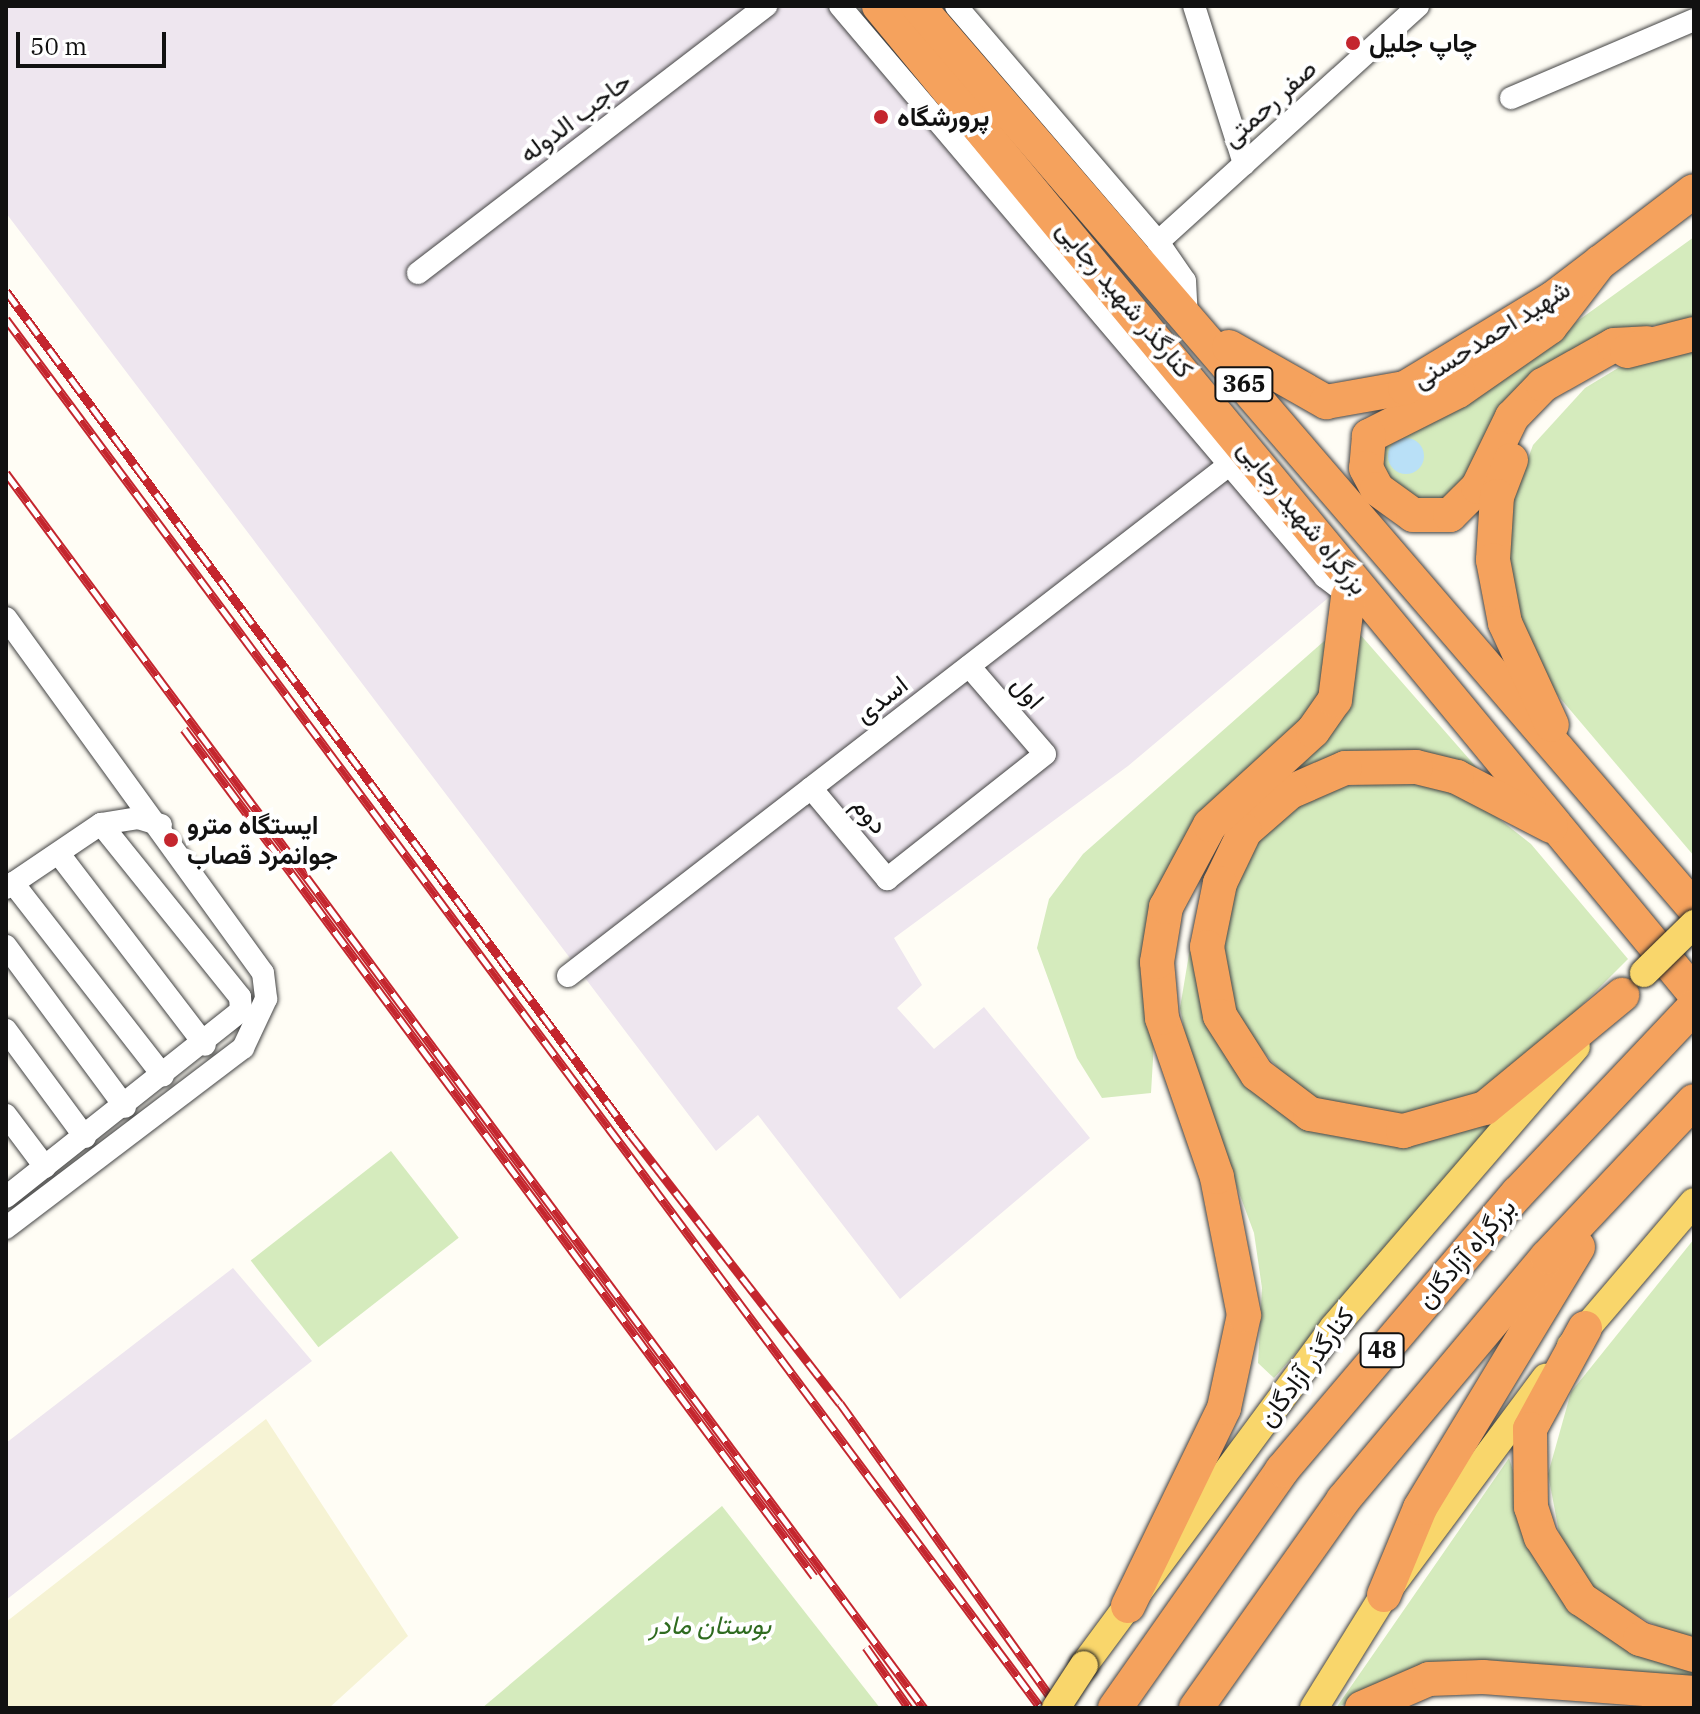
<!DOCTYPE html>
<html>
<head>
<meta charset="utf-8">
<style>
	body { margin:0 }
	#map { position:relative; width:1700px; height:1714px; overflow:hidden; background:#fffdf5; font-family:"IBM Plex Serif",Vazirmatn,serif }
	div>[style] { position:absolute }
	.industrial>* { inset:0; background:#eee6ef }
	.farmland>* { inset:0; background:#f6f3d4 }
	.green>* { inset:0; background:#d5ebbd; transform-origin:0 0 }
	.water>* { inset:0; background:#b9e0f7 }
	.round { border-radius:50% }
	.roads { filter:drop-shadow(0 0 2px #444) drop-shadow(0 0 2px #444) }
	.minor>* { height:22px; margin:-11px; padding:0 11px; transform-origin:11px; border-radius:11px; background:#fff }
	.major>* { height:28px; margin:-14px; padding:0 14px; transform-origin:14px; border-radius:14px; background:#f9d66b }
	.highway>* { height:34px; margin:-17px; padding:0 17px; transform-origin:17px; border-radius:17px; background:#f5a25d }
	.rail>* { height:9px; margin-top:-4.5px; transform-origin:0; background:repeating-linear-gradient(90deg,#fff 0 18px,#c4262e 0 36px); box-sizing:border-box; border-block:2px solid #c4262e }
	.bridges { filter:drop-shadow(0 0 2px #222) drop-shadow(0 0 2px #222) }
	.major-bridge>* { height:28px; margin:-14px; padding:0 14px; transform-origin:14px; border-radius:14px; background:#f9d66b }
	.dots>* { width:22px; height:22px; translate:-50% -50%; box-sizing:border-box; border:4px solid #fff; border-radius:50% }
	span { translate:-50% -50%; white-space:nowrap; text-align:center; line-height:1.15; -webkit-text-stroke:8px #fff; paint-order:stroke }
	.shield-label span { padding:2px 6px; background:#fff; border:2px solid; border-radius:6px; -webkit-text-stroke-width:0 }
	.shield-label { font-size:24px; color:#111; font-weight:700 }
	.poi-label { font-size:26px; color:#111; font-weight:700 }
	.left { translate:0 -50%; text-align:left }
	.street-label { font-size:26px; color:#111 }
	.park-label { font-size:26px; color:#2f6b1f; font-style:italic }
	.frame { position:absolute; inset:0; border:8px solid #111; pointer-events:none }
	.scale { position:absolute; left:16px; top:32px; width:150px; height:36px; box-sizing:border-box; border:4px solid #111; border-top:0; padding-left:10px; font-size:24px; line-height:28px; white-space:nowrap; color:#111; -webkit-text-stroke:6px #fff; paint-order:stroke }
</style>
</head>
<body>
<div id="map">
	<div class="industrial">
		<div style="clip-path:polygon(6px 6px,830px 6px,1334px 593px,1128px 766px,894px 938px,922px 985px,897px 1008px,934px 1049px,984px 1007px,1090px 1138px,900px 1299px,758px 1115px,716px 1151px,6px 213px)"></div>
		<div style="clip-path:polygon(233px 1268px,312px 1361px,6px 1600px,6px 1443px)"></div>
	</div>
	<div class="farmland">
		<div style="clip-path:polygon(266px 1419px,408px 1636px,329px 1708px,6px 1708px,6px 1622px)"></div>
	</div>
	<div class="green">
		<div style="clip-path:polygon(1694px 237px,1694px 321px,1625px 329px,1453px 496px,1422px 503px,1379px 470px,1381px 443px,1536px 351px)"></div>
		<div style="clip-path:polygon(1694px 347px,1694px 856px,1538px 672px,1514px 610px,1505px 522px,1533px 445px,1585px 388px,1618px 368px)"></div>
		<div style="clip-path:polygon(1351px 624px,1477px 768px,1274px 784px,1319px 744px)"></div>
		<div style="clip-path:polygon(1331px 635px,1320px 704px,1201px 819px,1154px 1042px,1151px 1093px,1102px 1098px,1077px 1058px,1037px 948px,1049px 899px,1083px 854px)"></div>
		<div style="clip-path:polygon(1410px 782px,1443px 787px,1489px 811px,1531px 844px,1628px 959px,1504px 1083px,1419px 1118px,1342px 1112px,1293px 1085px,1237px 1022px,1222px 944px,1236px 874px,1261px 835px,1308px 797px,1341px 786px)"></div>
		<div style="clip-path:polygon(1191px 942px,1235px 1065px,1416px 1142px,1554px 1059px,1274px 1378px,1258px 1363px,1262px 1288px,1254px 1233px,1191px 1063px,1180px 1008px)"></div>
		<div style="left:391px;top:1151px;width:110px;height:178px;rotate:52deg"></div>
		<div style="clip-path:polygon(1694px 1239px,1694px 1645px,1591px 1592px,1562px 1548px,1548px 1474px,1571px 1392px)"></div>
		<div style="clip-path:polygon(1509px 1458px,1542px 1562px,1694px 1669px,1694px 1679px,1585px 1666px,1458px 1663px,1412px 1674px,1336px 1708px)"></div>
		<div style="clip-path:polygon(722px 1506px,880px 1708px,482px 1708px)"></div>
	</div>
	<div class="water">
		<div class="round" style="left:1388px;top:438px;width:36px;height:36px"></div>
	</div>
	<div class="roads">
		<div class="minor">
			<div style="left:840px;top:6px;width:749px;rotate:49.66deg"></div>
			<div style="left:1325px;top:577px;width:41px;rotate:37.1deg"></div>
			<div style="left:956px;top:6px;width:311px;rotate:49.4deg"></div>
			<div style="left:1158px;top:242px;width:47px;rotate:55.3deg"></div>
			<div style="left:1185px;top:281px;width:37px;rotate:87deg"></div>
			<div style="left:1194px;top:6px;width:166px;rotate:72.4deg"></div>
			<div style="left:1511px;top:98px;width:199px;rotate:-23.1deg"></div>
			<div style="left:1158px;top:242px;width:351px;rotate:-42.2deg"></div>
			<div style="left:418px;top:273px;width:439px;rotate:-37.5deg"></div>
			<div style="left:6px;top:618px;width:438px;rotate:54.1deg"></div>
			<div style="left:263px;top:973px;width:26px;rotate:83deg"></div>
			<div style="left:266px;top:999px;width:54px;rotate:115.1deg"></div>
			<div style="left:243px;top:1048px;width:298px;rotate:142.8deg"></div>
			<div style="left:811px;top:788px;width:119px;rotate:50.1deg"></div>
			<div style="left:887px;top:879px;width:201px;rotate:-38.3deg"></div>
			<div style="left:1045px;top:754px;width:116px;rotate:-130.8deg"></div>
			<div style="left:59px;top:854px;width:240px;rotate:52.6deg"></div>
			<div style="left:13px;top:883px;width:244px;rotate:52.1deg"></div>
			<div style="left:6px;top:888px;width:115px;rotate:-34deg"></div>
			<div style="left:101px;top:824px;width:37px;rotate:-9deg"></div>
			<div style="left:138px;top:818px;width:24px;rotate:17deg"></div>
			<div style="left:6px;top:946px;width:200px;rotate:53.5deg"></div>
			<div style="left:568px;top:976px;width:835px;rotate:-37.71deg"></div>
			<div style="left:6px;top:1030px;width:133px;rotate:53.6deg"></div>
			<div style="left:6px;top:1115px;width:65px;rotate:53.1deg"></div>
			<div style="left:6px;top:1197px;width:300px;rotate:-38.4deg"></div>
			<div style="left:241px;top:1011px;width:14px;rotate:-94deg"></div>
			<div style="left:240px;top:997px;width:222px;rotate:-128.8deg"></div>
		</div>
		<div class="major">
			<div style="left:1571px;top:1346px;width:189px;rotate:-49.5deg"></div>
			<div style="left:1084px;top:1665px;width:420px;rotate:-53.5deg"></div>
			<div style="left:1334px;top:1327px;width:370px;rotate:-49.2deg"></div>
			<div style="left:1314px;top:1708px;width:133px;rotate:-58.2deg"></div>
			<div style="left:1384px;top:1595px;width:271px;rotate:-53.3deg"></div>
		</div>
		<div class="highway">
			<div style="left:879px;top:6px;width:1280px;rotate:50.45deg"></div>
			<div style="left:918px;top:6px;width:1190px;rotate:49.29deg"></div>
			<div style="left:1600px;top:262px;width:82px;rotate:127.6deg"></div>
			<div style="left:1550px;top:327px;width:112px;rotate:145.2deg"></div>
			<div style="left:1458px;top:391px;width:100px;rotate:153.2deg"></div>
			<div style="left:1369px;top:436px;width:32px;rotate:95deg"></div>
			<div style="left:1366px;top:468px;width:24px;rotate:62deg"></div>
			<div style="left:1377px;top:489px;width:44px;rotate:35.8deg"></div>
			<div style="left:1413px;top:515px;width:37px"></div>
			<div style="left:1450px;top:515px;width:40px;rotate:-45deg"></div>
			<div style="left:1478px;top:487px;width:78px;rotate:-64.1deg"></div>
			<div style="left:1512px;top:417px;width:45px;rotate:-45.9deg"></div>
			<div style="left:1543px;top:385px;width:81px;rotate:-29.4deg"></div>
			<div style="left:1614px;top:345px;width:33px;rotate:-3deg"></div>
			<div style="left:1229px;top:347px;width:112px;rotate:29.6deg"></div>
			<div style="left:1326px;top:402px;width:80px;rotate:-10deg"></div>
			<div style="left:1405px;top:388px;width:172px;rotate:-31.2deg"></div>
			<div style="left:1552px;top:299px;width:178px;rotate:-37.3deg"></div>
			<div style="left:1627px;top:351px;width:69px;rotate:-14.2deg"></div>
			<div style="left:1511px;top:460px;width:39px;rotate:111deg"></div>
			<div style="left:1497px;top:496px;width:64px;rotate:93.6deg"></div>
			<div style="left:1493px;top:560px;width:64px;rotate:79.2deg"></div>
			<div style="left:1505px;top:623px;width:112px;rotate:65.3deg"></div>
			<div style="left:1551px;top:826px;width:106px;rotate:-152.5deg"></div>
			<div style="left:1457px;top:777px;width:42px;rotate:-166.3deg"></div>
			<div style="left:1416px;top:767px;width:71px;rotate:179.2deg"></div>
			<div style="left:1345px;top:768px;width:60px;rotate:156.4deg"></div>
			<div style="left:1290px;top:792px;width:60px;rotate:139.1deg"></div>
			<div style="left:1245px;top:831px;width:58px;rotate:115.7deg"></div>
			<div style="left:1220px;top:883px;width:65px;rotate:101.5deg"></div>
			<div style="left:1207px;top:947px;width:70px;rotate:79.3deg"></div>
			<div style="left:1220px;top:1016px;width:69px;rotate:57.5deg"></div>
			<div style="left:1257px;top:1074px;width:66px;rotate:37deg"></div>
			<div style="left:1310px;top:1114px;width:95px;rotate:10.4deg"></div>
			<div style="left:1403px;top:1131px;width:85px;rotate:-15.7deg"></div>
			<div style="left:1485px;top:1108px;width:178px;rotate:-39.5deg"></div>
			<div style="left:1585px;top:1328px;width:115px;rotate:118.6deg"></div>
			<div style="left:1530px;top:1429px;width:78px;rotate:89.3deg"></div>
			<div style="left:1531px;top:1507px;width:32px;rotate:72deg"></div>
			<div style="left:1541px;top:1537px;width:74px;rotate:57.2deg"></div>
			<div style="left:1581px;top:1599px;width:71px;rotate:34.1deg"></div>
			<div style="left:1640px;top:1639px;width:56px;rotate:16.5deg"></div>
			<div style="left:1384px;top:1595px;width:94px;rotate:-67.5deg"></div>
			<div style="left:1420px;top:1508px;width:305px;rotate:-58.8deg"></div>
			<div style="left:1128px;top:1606px;width:220px;rotate:-64.1deg"></div>
			<div style="left:1224px;top:1408px;width:95px;rotate:-77.9deg"></div>
			<div style="left:1244px;top:1315px;width:141px;rotate:-101.1deg"></div>
			<div style="left:1217px;top:1177px;width:168px;rotate:-109.1deg"></div>
			<div style="left:1162px;top:1018px;width:56px;rotate:-95.1deg"></div>
			<div style="left:1157px;top:962px;width:56px;rotate:-80.7deg"></div>
			<div style="left:1166px;top:907px;width:93px;rotate:-61.8deg"></div>
			<div style="left:1210px;top:825px;width:139px;rotate:-42.4deg"></div>
			<div style="left:1313px;top:731px;width:38px;rotate:-55deg"></div>
			<div style="left:1335px;top:700px;width:104px;rotate:-82.8deg"></div>
			<div style="left:1115px;top:1708px;width:291px;rotate:-54.9deg"></div>
			<div style="left:1282px;top:1470px;width:364px;rotate:-49.6deg"></div>
			<div style="left:1518px;top:1193px;width:256px;rotate:-46.6deg"></div>
			<div style="left:1196px;top:1708px;width:255px;rotate:-54.7deg"></div>
			<div style="left:1343px;top:1500px;width:317px;rotate:-50deg"></div>
			<div style="left:1547px;top:1257px;width:214px;rotate:-46.7deg"></div>
			<div style="left:1362px;top:1708px;width:73px;rotate:-23.4deg"></div>
			<div style="left:1429px;top:1679px;width:54px;rotate:-2.1deg"></div>
			<div style="left:1483px;top:1677px;width:212px;rotate:4.3deg"></div>
		</div>
	</div>
	<div class="rail">
		<div style="left:6px;top:291px;width:1050px;rotate:53.48deg"></div>
		<div style="left:631px;top:1135px;width:340px;rotate:52.1deg"></div>
		<div style="left:840px;top:1403px;width:375px;rotate:54.4deg"></div>
		<div style="left:6px;top:319px;width:1732px;rotate:53.31deg"></div>
		<div style="left:6px;top:473px;width:1539px;rotate:53.38deg"></div>
		<div style="left:184px;top:729px;width:1056px;rotate:53.36deg"></div>
		<div style="left:866px;top:1647px;width:75px;rotate:54.8deg"></div>
	</div>
	<div class="bridges">
		<div class="major-bridge">
			<div style="left:1644px;top:973px;width:70px;rotate:-44.4deg"></div>
			<div style="left:1056px;top:1708px;width:51px;rotate:-56.9deg"></div>
		</div>
	</div>
	<div class="dots">
		<div style="left:1353px;top:43px;background:#c4262e"></div>
		<div style="left:881px;top:117px;background:#c4262e"></div>
		<div style="left:171px;top:840px;background:#c4262e"></div>
	</div>
	<div class="shield-label">
		<span style="left:1244px;top:384px">365</span>
		<span style="left:1382px;top:1350px">48</span>
	</div>
	<div class="poi-label">
		<span class="left" style="left:1369px;top:43px">چاپ جلیل</span>
		<span class="left" style="left:897px;top:117px">پرورشگاه</span>
		<span class="left" style="left:187px;top:840px">ایستگاه مترو<br>جوانمرد قصاب</span>
	</div>
	<div class="street-label">
		<span style="left:1269px;top:103px;rotate:-42deg">صفر رحمتی</span>
		<span style="left:575px;top:117px;rotate:-37deg">حاجب الدوله</span>
		<span style="left:1125px;top:299px;rotate:50deg">کنارگذر شهید رجایی</span>
		<span style="left:1491px;top:334px;rotate:-32deg">شهید احمدحسنی</span>
		<span style="left:1303px;top:517px;rotate:51deg">بزرگراه شهید رجایی</span>
		<span style="left:1028px;top:692px;rotate:49deg">اول</span>
		<span style="left:881px;top:699px;rotate:-38deg">اسدی</span>
		<span style="left:870px;top:815px;rotate:50deg">دوم</span>
		<span style="left:1466px;top:1253px;rotate:-49deg">بزرگراه آزادگان</span>
		<span style="left:1306px;top:1367px;rotate:-53deg">کنارگذر آزادگان</span>
	</div>
	<div class="park-label">
		<span style="left:710px;top:1625px">بوستان مادر</span>
	</div>
	<div class="frame"></div>
	<div class="scale">50 m</div>
</div>
</body>
</html>
